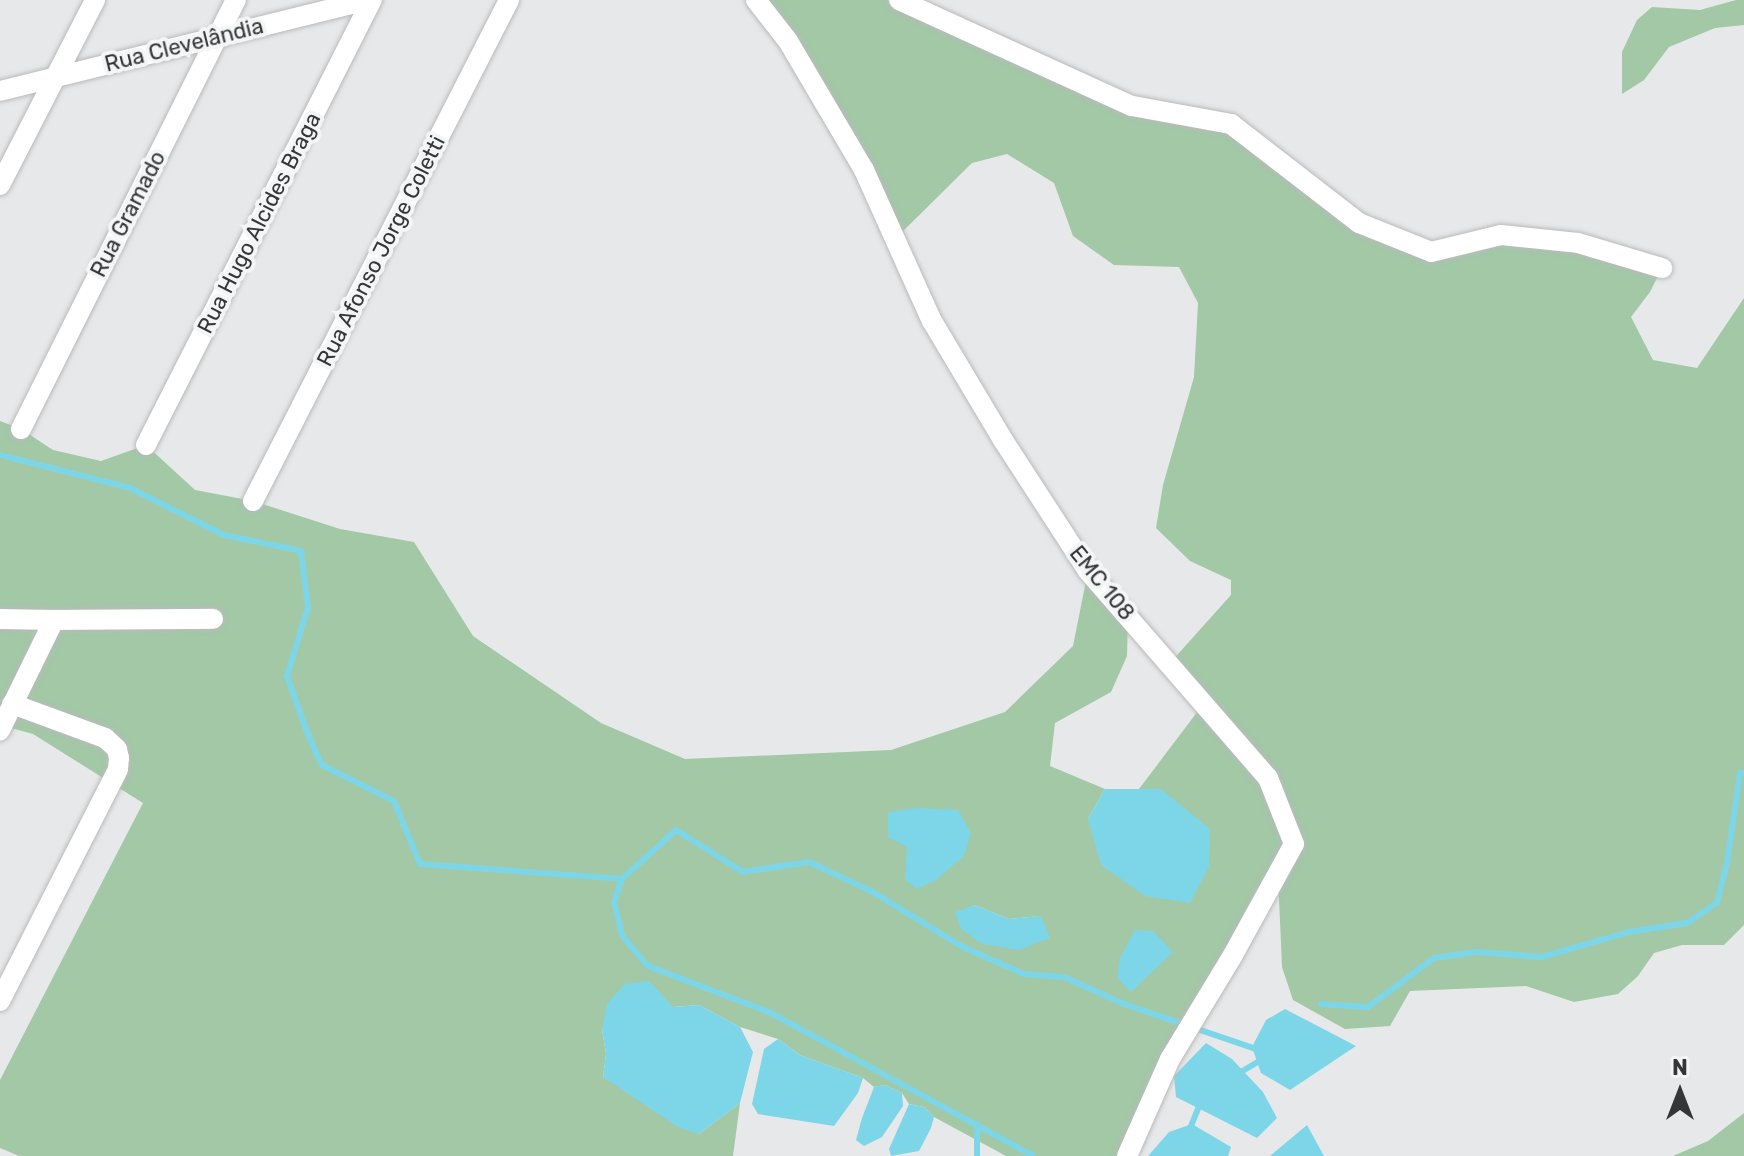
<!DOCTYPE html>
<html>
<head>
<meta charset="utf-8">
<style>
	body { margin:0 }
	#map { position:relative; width:1744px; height:1156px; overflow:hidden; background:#e7e8e9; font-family:Rubik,sans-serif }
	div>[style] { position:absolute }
	.green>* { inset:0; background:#a2c8a6 }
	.water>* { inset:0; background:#7dd6e7 }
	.stream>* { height:6px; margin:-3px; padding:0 3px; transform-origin:3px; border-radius:3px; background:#7dd6e7 }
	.roads { filter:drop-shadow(0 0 2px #bababb) drop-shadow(0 0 2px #bababb) }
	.street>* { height:20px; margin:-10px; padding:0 10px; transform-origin:10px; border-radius:10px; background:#fff }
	span { translate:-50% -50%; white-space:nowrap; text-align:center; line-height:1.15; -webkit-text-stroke:8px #f4f5f6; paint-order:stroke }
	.street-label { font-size:22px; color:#353636 }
	.north { position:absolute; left:1640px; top:1052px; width:80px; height:80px; -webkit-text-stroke:6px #f4f5f6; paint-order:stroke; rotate:0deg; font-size:22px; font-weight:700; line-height:32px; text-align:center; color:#353636 }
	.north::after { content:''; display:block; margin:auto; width:28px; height:36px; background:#353636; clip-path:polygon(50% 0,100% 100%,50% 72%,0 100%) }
</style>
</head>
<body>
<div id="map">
	<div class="green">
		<div style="clip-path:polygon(evenodd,756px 0,922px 0,1132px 106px,1231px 124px,1359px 223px,1431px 252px,1501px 235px,1662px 268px,1650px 292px,1631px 317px,1653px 360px,1697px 368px,1744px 298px,1744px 925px,1724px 945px,1682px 945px,1654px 953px,1638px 976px,1618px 994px,1574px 1002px,1526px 986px,1410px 991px,1390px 1026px,1345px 1029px,1293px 1000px,1282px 967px,1278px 875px,1127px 1156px,1006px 1156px,934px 1117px,924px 1107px,909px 1104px,902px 1093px,885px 1085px,874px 1087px,863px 1078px,800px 1055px,778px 1039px,740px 1027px,699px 1005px,673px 1007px,602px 1029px,606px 1054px,603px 1077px,699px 1134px,740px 1103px,733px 1156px,19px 1156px,0 1148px,0 1080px,143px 803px,33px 734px,0 725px,0 421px,21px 429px,53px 450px,101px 461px,146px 445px,195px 490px,253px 501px,340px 529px,414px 542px,473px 636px,601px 723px,685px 759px,891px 750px,1005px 712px,1073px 646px,1088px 571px,1128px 616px,1127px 656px,1111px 692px,1055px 723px,1050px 766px,1105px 789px,1088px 819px,1161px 789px,1139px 789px,1204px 703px,1170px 663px,1231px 595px,1231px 580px,1190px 561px,1156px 528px,1163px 485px,1194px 377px,1198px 303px,1179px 267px,1114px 265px,1073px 236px,1054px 183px,1007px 154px,972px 163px,895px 239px,756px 0,974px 905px,1009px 919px,1041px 916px,961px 929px,974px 905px)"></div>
		<div style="clip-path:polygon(1736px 0,1744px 0,1744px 25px,1715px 28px,1669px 47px,1644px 80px,1622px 94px,1622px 52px,1637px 20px,1652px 7px,1700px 10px)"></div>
		<div style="clip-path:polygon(1744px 1113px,1744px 1156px,1673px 1156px,1708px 1141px)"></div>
	</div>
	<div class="water">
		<div style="clip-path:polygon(1105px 789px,1161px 789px,1210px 829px,1209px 867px,1190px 903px,1145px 896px,1101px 865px,1088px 819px)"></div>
		<div style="clip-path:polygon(919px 808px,958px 810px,971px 833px,964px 856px,936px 880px,916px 889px,905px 879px,907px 847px,888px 837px,888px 812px)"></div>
		<div style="clip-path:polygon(974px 905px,1009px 919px,1041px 916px,1050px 938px,1019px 950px,982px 944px,961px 929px,955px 912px)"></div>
		<div style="clip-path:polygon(1135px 930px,1153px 931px,1173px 952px,1131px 992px,1117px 978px,1120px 958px)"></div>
		<div style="clip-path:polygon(649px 981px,673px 1007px,699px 1005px,740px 1027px,753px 1052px,740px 1103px,699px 1134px,678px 1127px,603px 1077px,606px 1054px,602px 1029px,607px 1004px,625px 984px)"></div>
		<div style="clip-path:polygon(1285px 1009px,1356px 1046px,1290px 1090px,1261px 1073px,1252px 1047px,1266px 1020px)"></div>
		<div style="clip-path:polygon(778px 1039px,800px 1055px,863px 1078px,858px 1093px,834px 1126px,758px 1114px,752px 1104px,764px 1049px)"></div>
		<div style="clip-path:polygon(1206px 1043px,1232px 1059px,1263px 1092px,1277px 1118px,1257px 1138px,1176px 1097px,1174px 1076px)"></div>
		<div style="clip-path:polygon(885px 1085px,902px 1093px,903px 1106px,882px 1137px,864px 1146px,856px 1140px,862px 1118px,874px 1087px)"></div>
		<div style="clip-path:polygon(909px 1104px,924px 1107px,934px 1117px,931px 1128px,919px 1151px,891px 1156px,889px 1149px)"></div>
		<div style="clip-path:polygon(1192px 1124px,1231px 1147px,1228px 1156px,1148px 1156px,1169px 1132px)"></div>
		<div style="clip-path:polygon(1307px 1125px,1324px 1156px,1270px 1156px)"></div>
	</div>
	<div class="stream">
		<div style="left:0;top:455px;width:134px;rotate:14.2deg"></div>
		<div style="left:130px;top:488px;width:105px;rotate:26.6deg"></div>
		<div style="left:224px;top:535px;width:79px;rotate:11.7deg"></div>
		<div style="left:301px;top:551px;width:56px;rotate:82.9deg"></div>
		<div style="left:308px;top:607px;width:72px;rotate:106.9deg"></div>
		<div style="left:287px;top:676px;width:59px;rotate:70.3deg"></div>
		<div style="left:307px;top:732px;width:36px;rotate:66deg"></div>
		<div style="left:322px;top:765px;width:80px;rotate:26.6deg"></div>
		<div style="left:394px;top:801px;width:68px;rotate:67.6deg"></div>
		<div style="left:420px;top:864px;width:203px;rotate:4.2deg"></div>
		<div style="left:622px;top:879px;width:73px;rotate:-42.2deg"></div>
		<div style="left:676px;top:830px;width:79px;rotate:32.1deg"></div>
		<div style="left:743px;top:872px;width:67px;rotate:-8.6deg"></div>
		<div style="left:809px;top:862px;width:71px;rotate:25.1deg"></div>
		<div style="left:873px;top:892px;width:103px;rotate:31.5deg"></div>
		<div style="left:961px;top:946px;width:69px;rotate:24deg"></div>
		<div style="left:1024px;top:974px;width:40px;rotate:4.3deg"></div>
		<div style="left:1064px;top:977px;width:66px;rotate:24.2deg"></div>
		<div style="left:1124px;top:1004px;width:143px;rotate:18.8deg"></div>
		<div style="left:622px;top:879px;width:24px;rotate:109deg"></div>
		<div style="left:614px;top:902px;width:36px;rotate:76deg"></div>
		<div style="left:623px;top:937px;width:38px;rotate:49deg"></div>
		<div style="left:648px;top:966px;width:132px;rotate:20.9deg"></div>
		<div style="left:771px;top:1013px;width:298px;rotate:28.6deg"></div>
		<div style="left:1321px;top:1004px;width:47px;rotate:3.7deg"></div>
		<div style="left:1368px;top:1007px;width:82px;rotate:-36.6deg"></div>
		<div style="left:1434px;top:958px;width:43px;rotate:-7.9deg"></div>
		<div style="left:1477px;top:952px;width:65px;rotate:4.4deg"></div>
		<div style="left:1542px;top:957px;width:91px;rotate:-16deg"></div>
		<div style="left:1629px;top:932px;width:59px;rotate:-8.8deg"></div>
		<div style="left:1687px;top:923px;width:36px;rotate:-34deg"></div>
		<div style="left:1717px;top:903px;width:41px;rotate:-76deg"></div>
		<div style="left:1727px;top:863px;width:91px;rotate:-81.8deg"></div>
		<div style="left:1740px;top:773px;width:4px"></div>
		<div style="left:1236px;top:1075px;width:33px;rotate:-31deg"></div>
		<div style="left:977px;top:1124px;width:32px;rotate:90deg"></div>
		<div style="left:1189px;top:1131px;width:29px;rotate:-68deg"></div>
	</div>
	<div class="roads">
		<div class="street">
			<div style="left:756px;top:0;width:52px;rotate:52deg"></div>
			<div style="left:788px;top:41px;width:150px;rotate:59.5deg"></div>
			<div style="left:864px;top:170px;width:166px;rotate:65.8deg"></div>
			<div style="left:932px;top:321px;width:139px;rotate:59.2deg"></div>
			<div style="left:1003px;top:440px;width:156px;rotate:57deg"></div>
			<div style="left:1088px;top:571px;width:274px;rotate:49deg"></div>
			<div style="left:1268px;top:778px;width:71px;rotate:68.5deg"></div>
			<div style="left:1294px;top:844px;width:127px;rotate:118.8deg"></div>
			<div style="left:1233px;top:955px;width:122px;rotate:121.2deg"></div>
			<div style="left:1170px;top:1059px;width:106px;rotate:113.9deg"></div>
			<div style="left:899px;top:0;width:256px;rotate:24.5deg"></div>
			<div style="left:1132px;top:106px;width:101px;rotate:10.3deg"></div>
			<div style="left:1231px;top:124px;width:162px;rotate:37.7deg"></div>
			<div style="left:1359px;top:223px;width:78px;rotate:21.9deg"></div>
			<div style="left:1431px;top:252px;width:72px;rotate:-13.7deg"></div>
			<div style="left:1501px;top:235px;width:77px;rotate:5.9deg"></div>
			<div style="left:1578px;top:243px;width:88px;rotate:16.6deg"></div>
			<div style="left:0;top:91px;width:379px;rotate:-13.9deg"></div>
			<div style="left:0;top:185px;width:208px;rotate:-62.8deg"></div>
			<div style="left:21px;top:429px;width:480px;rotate:-63.4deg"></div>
			<div style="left:146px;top:445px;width:499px;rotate:-63.1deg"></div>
			<div style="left:253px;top:501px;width:563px;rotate:-62.93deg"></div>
			<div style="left:0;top:619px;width:54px;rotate:1.1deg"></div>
			<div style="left:54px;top:620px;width:123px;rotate:116.1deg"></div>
			<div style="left:54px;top:620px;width:159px;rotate:-0.4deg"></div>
			<div style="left:0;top:1001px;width:260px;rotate:-63deg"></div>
			<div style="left:118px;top:769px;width:11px;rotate:-85deg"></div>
			<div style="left:119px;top:758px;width:9px;rotate:-103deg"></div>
			<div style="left:117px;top:749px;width:16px;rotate:-137deg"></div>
			<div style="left:105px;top:738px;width:99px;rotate:-159.9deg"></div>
		</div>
	</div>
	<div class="street-label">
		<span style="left:184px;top:45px;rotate:-14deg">Rua Clevelândia</span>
		<span style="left:128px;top:214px;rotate:-63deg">Rua Gramado</span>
		<span style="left:259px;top:223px;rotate:-63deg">Rua Hugo Alcides Braga</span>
		<span style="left:381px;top:251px;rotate:-63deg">Rua Afonso Jorge Coletti</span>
		<span style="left:1102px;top:583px;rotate:51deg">EMC 108</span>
	</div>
	<div class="north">N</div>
</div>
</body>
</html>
